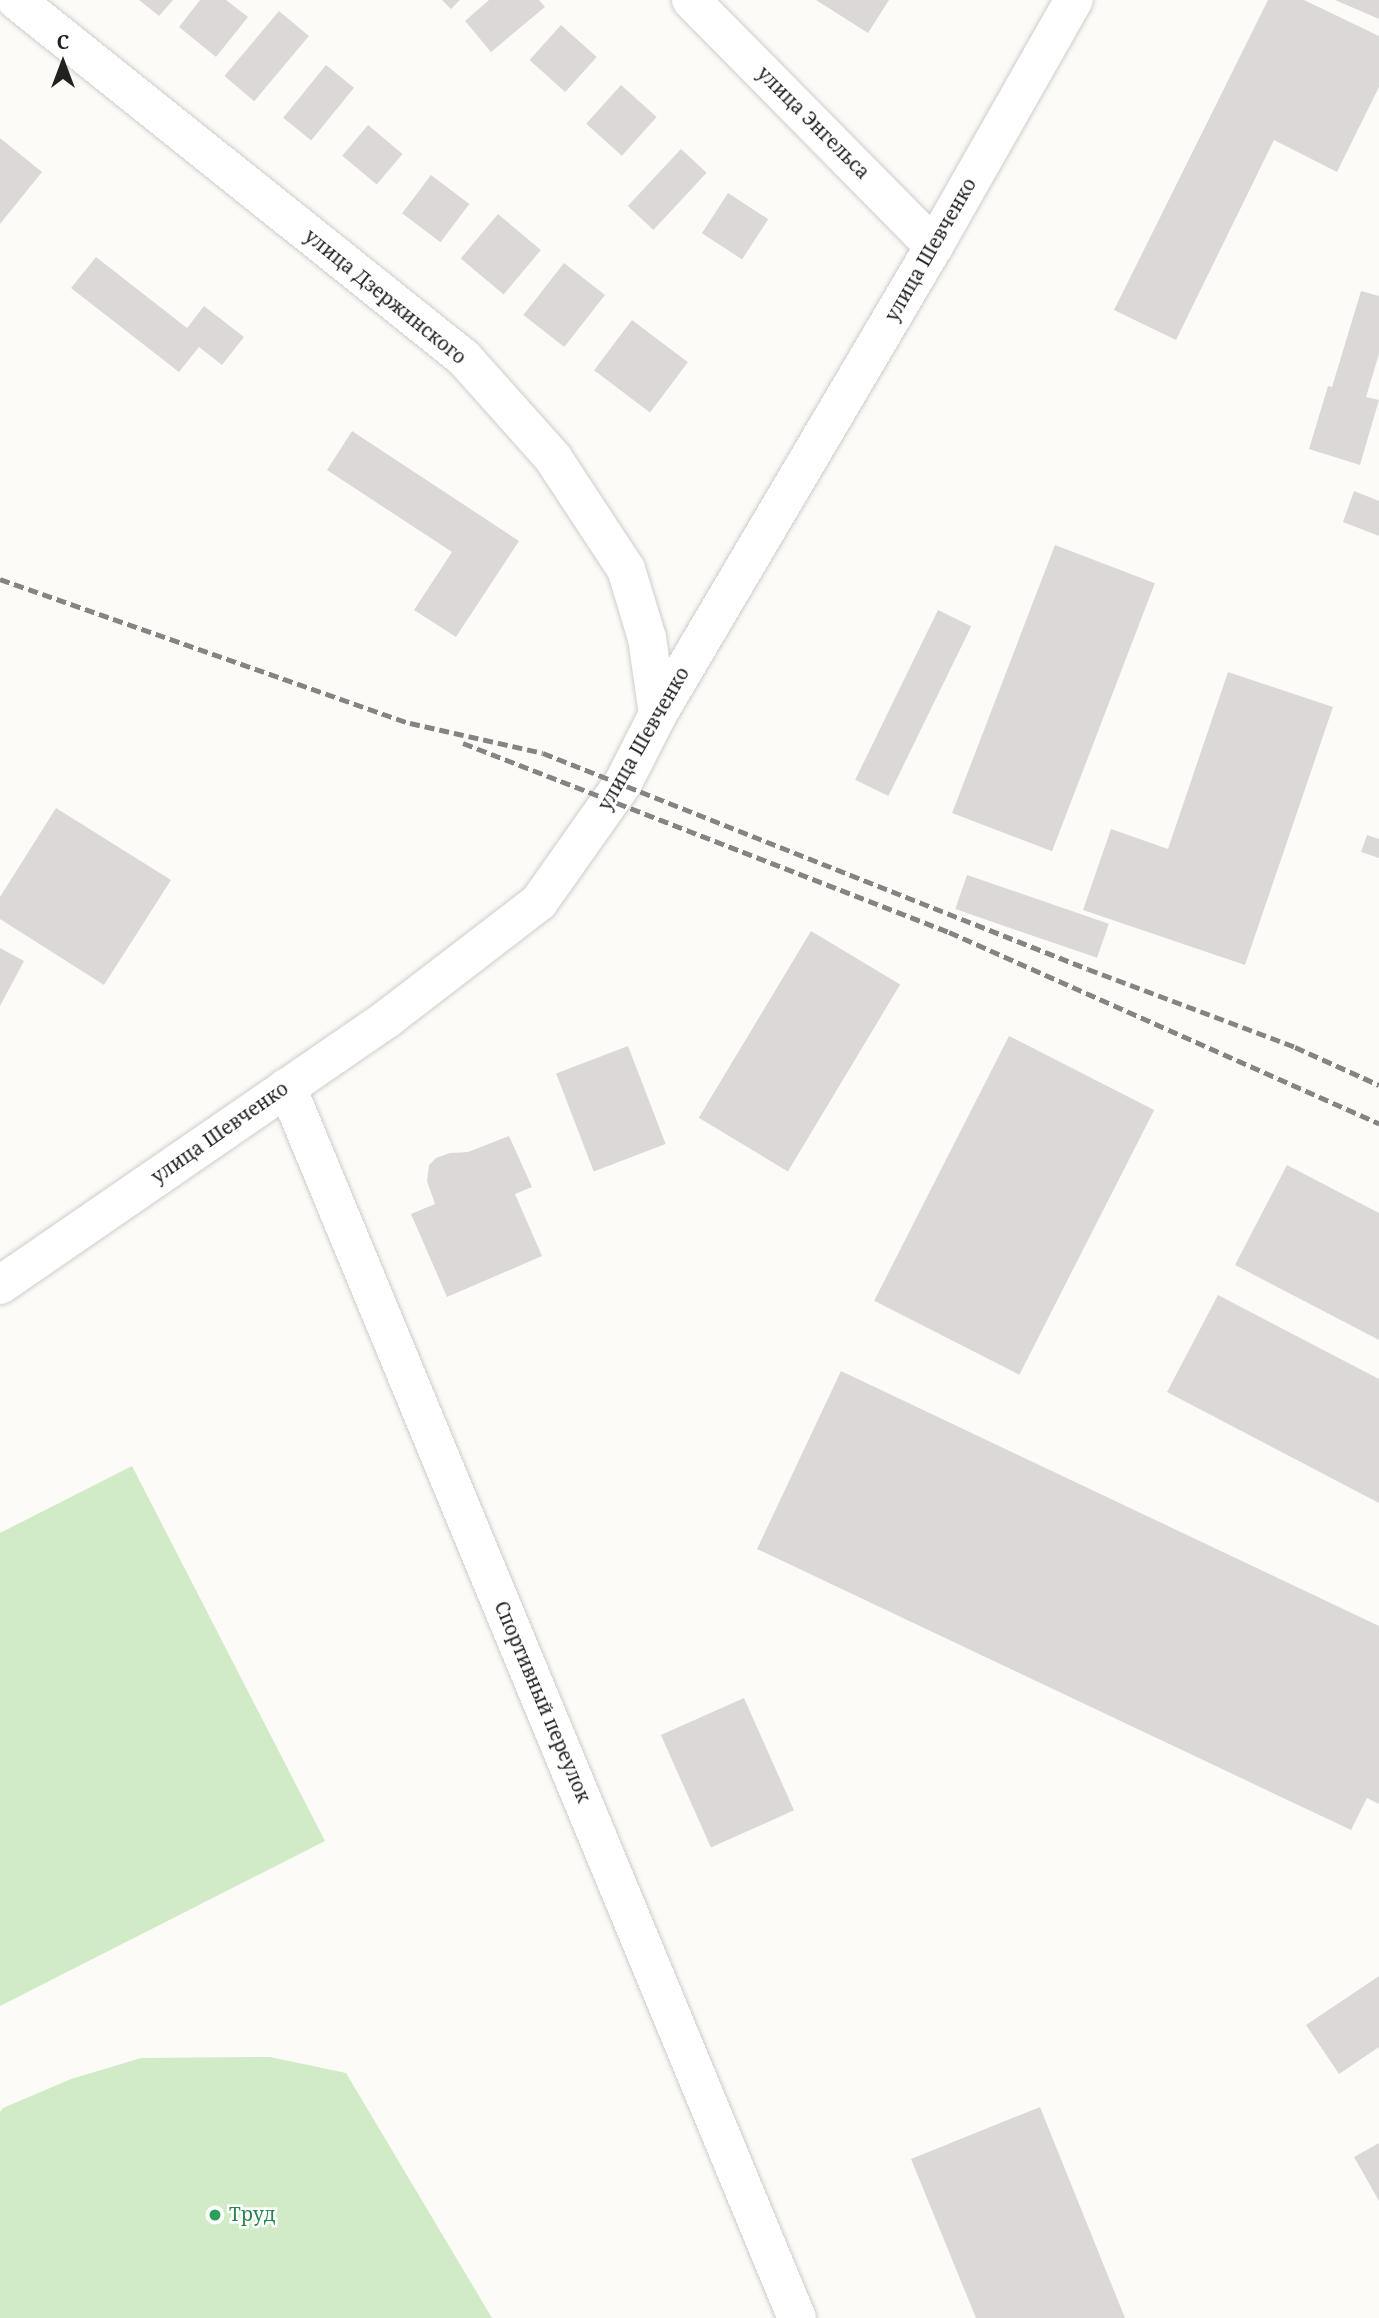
<!DOCTYPE html>
<html>
<head>
<meta charset="utf-8">
<style>
	body { margin:0 }
	#map { position:relative; width:1379px; height:2318px; overflow:hidden; background:#fdfbf8; font-family:"Noto Serif",serif }
	div>[style] { position:absolute }
	.green>* { inset:0; background:#d0ebc5 }
	.building>* { inset:0; background:#dcd8d7; transform-origin:0 0 }
	.roads { filter:drop-shadow(0 0 2px #cecdca) drop-shadow(0 0 2px #cecdca) }
	.minor>* { height:38px; margin:-19px; padding:0 19px; transform-origin:19px; border-radius:19px; background:#fff }
	.tertiary>* { height:38px; margin:-19px; padding:0 19px; transform-origin:19px; border-radius:19px; background:#fff }
	.rail>* { height:5px; margin-top:-2.5px; transform-origin:0; background:repeating-linear-gradient(90deg,#858482 0 10px,transparent 0 15px) }
	.dots>* { width:19px; height:19px; translate:-50% -50%; box-sizing:border-box; border:4px solid #fff; border-radius:50% }
	span { translate:-50% -50%; white-space:nowrap; text-align:center; line-height:1.15; -webkit-text-stroke:5px #fff; paint-order:stroke }
	.street-label { font-size:19px; color:#212120 }
	.leisure-label { font-size:19px; color:#27864d }
	.left { translate:0 -50%; text-align:left }
	.north { position:absolute; left:28px; top:28px; width:70px; height:70px; -webkit-text-stroke:5px #fff; paint-order:stroke; rotate:0deg; font-size:19px; font-weight:700; line-height:28px; text-align:center; color:#212120 }
	.north::after { content:''; display:block; margin:auto; width:24px; height:32px; background:#212120; clip-path:polygon(50% 0,100% 100%,50% 72%,0 100%) }
</style>
</head>
<body>
<div id="map">
	<div class="green">
		<div style="clip-path:polygon(132px 1466px,325px 1841px,0 2006px,0 1533px)"></div>
		<div style="clip-path:polygon(270px 2057px,346px 2073px,492px 2318px,0 2318px,0 2112px,3px 2108px,71px 2079px,141px 2058px)"></div>
	</div>
	<div class="building">
		<div style="clip-path:polygon(139px 0,173px 0,159px 16px)"></div>
		<div style="clip-path:polygon(200px 0,226px 0,248px 17px,216px 57px,179px 27px)"></div>
		<div style="clip-path:polygon(442px 0,460px 0,451px 9px)"></div>
		<div style="clip-path:polygon(489px 0,539px 0,545px 7px,491px 52px,465px 21px)"></div>
		<div style="clip-path:polygon(816px 0,889px 0,868px 33px)"></div>
		<div style="clip-path:polygon(1268px 0,1304px 0,1379px 36px,1379px 87px,1337px 172px,1274px 140px,1176px 340px,1114px 310px)"></div>
		<div style="clip-path:polygon(1335px 0,1379px 0,1379px 19px)"></div>
		<div style="left:279px;top:11px;width:39px;height:85px;rotate:40deg"></div>
		<div style="left:561px;top:25px;width:48px;height:47px;rotate:42deg"></div>
		<div style="left:326px;top:65px;width:36px;height:68px;rotate:39deg"></div>
		<div style="left:621px;top:85px;width:48px;height:52px;rotate:42deg"></div>
		<div style="left:368px;top:125px;width:45px;height:40px;rotate:40deg"></div>
		<div style="clip-path:polygon(0 138px,42px 172px,0 224px)"></div>
		<div style="left:681px;top:149px;width:35px;height:78px;rotate:43deg"></div>
		<div style="left:431px;top:175px;width:48px;height:48px;rotate:37deg"></div>
		<div style="left:728px;top:193px;width:48px;height:48px;rotate:33deg"></div>
		<div style="left:498px;top:214px;width:56px;height:58px;rotate:40deg"></div>
		<div style="clip-path:polygon(96px 257px,187px 328px,204px 306px,244px 337px,222px 365px,199px 347px,179px 372px,71px 288px)"></div>
		<div style="left:564px;top:263px;width:52px;height:66px;rotate:38deg"></div>
		<div style="clip-path:polygon(1361px 291px,1379px 296px,1379px 354px,1366px 397px,1379px 400px,1360px 465px,1309px 449px,1328px 386px,1332px 387px)"></div>
		<div style="left:632px;top:320px;width:70px;height:63px;rotate:37deg"></div>
		<div style="clip-path:polygon(352px 431px,519px 541px,456px 637px,414px 610px,452px 552px,327px 470px)"></div>
		<div style="clip-path:polygon(1354px 491px,1379px 501px,1379px 536px,1343px 522px)"></div>
		<div style="left:1055px;top:545px;width:107px;height:287px;rotate:21deg"></div>
		<div style="left:938px;top:610px;width:37px;height:189px;rotate:26deg"></div>
		<div style="clip-path:polygon(1228px 672px,1333px 707px,1245px 965px,1083px 910px,1111px 829px,1168px 849px)"></div>
		<div style="clip-path:polygon(56px 808px,171px 880px,104px 985px,0 919px,0 897px)"></div>
		<div style="clip-path:polygon(1367px 835px,1379px 839px,1379px 858px,1361px 852px)"></div>
		<div style="left:967px;top:875px;width:150px;height:36px;rotate:19deg"></div>
		<div style="left:811px;top:931px;width:104px;height:218px;rotate:31deg"></div>
		<div style="clip-path:polygon(0 948px,24px 961px,0 1006px)"></div>
		<div style="left:1009px;top:1036px;width:163px;height:297px;rotate:27deg"></div>
		<div style="left:628px;top:1046px;width:105px;height:77px;rotate:69deg"></div>
		<div style="clip-path:polygon(509px 1136px,532px 1187px,515px 1194px,542px 1256px,447px 1297px,411px 1214px,435px 1204px,427px 1181px,429px 1165px,436px 1158px,450px 1153px,468px 1152px)"></div>
		<div style="clip-path:polygon(1287px 1165px,1379px 1213px,1379px 1340px,1235px 1265px)"></div>
		<div style="clip-path:polygon(1218px 1295px,1379px 1379px,1379px 1503px,1167px 1392px)"></div>
		<div style="clip-path:polygon(841px 1371px,1379px 1626px,1379px 1804px,1367px 1798px,1351px 1830px,757px 1549px)"></div>
		<div style="left:744px;top:1698px;width:123px;height:91px;rotate:66deg"></div>
		<div style="clip-path:polygon(1379px 1976px,1379px 2047px,1339px 2074px,1306px 2025px)"></div>
		<div style="clip-path:polygon(1040px 2107px,1125px 2318px,976px 2318px,911px 2159px)"></div>
		<div style="clip-path:polygon(1379px 2143px,1379px 2201px,1354px 2157px)"></div>
	</div>
	<div class="roads">
		<div class="minor">
			<div style="left:691px;top:0;width:346px;rotate:45.4deg"></div>
			<div style="left:287px;top:1087px;width:1332px;rotate:67.5deg"></div>
		</div>
		<div class="tertiary">
			<div style="left:16px;top:0;width:573px;rotate:38.63deg"></div>
			<div style="left:464px;top:358px;width:134px;rotate:48.3deg"></div>
			<div style="left:553px;top:458px;width:133px;rotate:56.7deg"></div>
			<div style="left:626px;top:569px;width:72px;rotate:73.1deg"></div>
			<div style="left:647px;top:638px;width:77px;rotate:81.8deg"></div>
			<div style="left:0;top:1285px;width:471px;rotate:-34.5deg"></div>
			<div style="left:388px;top:1018px;width:190px;rotate:-37.5deg"></div>
			<div style="left:539px;top:902px;width:146px;rotate:-54.8deg"></div>
			<div style="left:623px;top:783px;width:77px;rotate:-63.1deg"></div>
			<div style="left:658px;top:714px;width:543px;rotate:-59.47deg"></div>
			<div style="left:934px;top:246px;width:283px;rotate:-60.4deg"></div>
		</div>
	</div>
	<div class="rail">
		<div style="left:0;top:579px;width:435px;rotate:19.4deg"></div>
		<div style="left:410px;top:723px;width:136px;rotate:12.7deg"></div>
		<div style="left:543px;top:753px;width:586px;rotate:21.62deg"></div>
		<div style="left:1088px;top:969px;width:221px;rotate:20.6deg"></div>
		<div style="left:1295px;top:1047px;width:92px;rotate:24.3deg"></div>
		<div style="left:463px;top:743px;width:521px;rotate:21.25deg"></div>
		<div style="left:949px;top:932px;width:471px;rotate:24deg"></div>
	</div>
	<div class="dots">
		<div style="left:215px;top:2215px;background:#2e9e5b"></div>
	</div>
	<div class="street-label">
		<span style="left:813px;top:123px;rotate:45deg">улица Энгельса</span>
		<span style="left:931px;top:250px;rotate:-60deg">улица Шевченко</span>
		<span style="left:385px;top:297px;rotate:39deg">улица Дзержинского</span>
		<span style="left:644px;top:739px;rotate:-60deg">улица Шевченко</span>
		<span style="left:220px;top:1133px;rotate:-35deg">улица Шевченко</span>
		<span style="left:542px;top:1702px;rotate:67deg">Спортивный переулок</span>
	</div>
	<div class="leisure-label">
		<span class="left" style="left:229px;top:2215px">Труд</span>
	</div>
	<div class="north">С</div>
</div>
</body>
</html>
